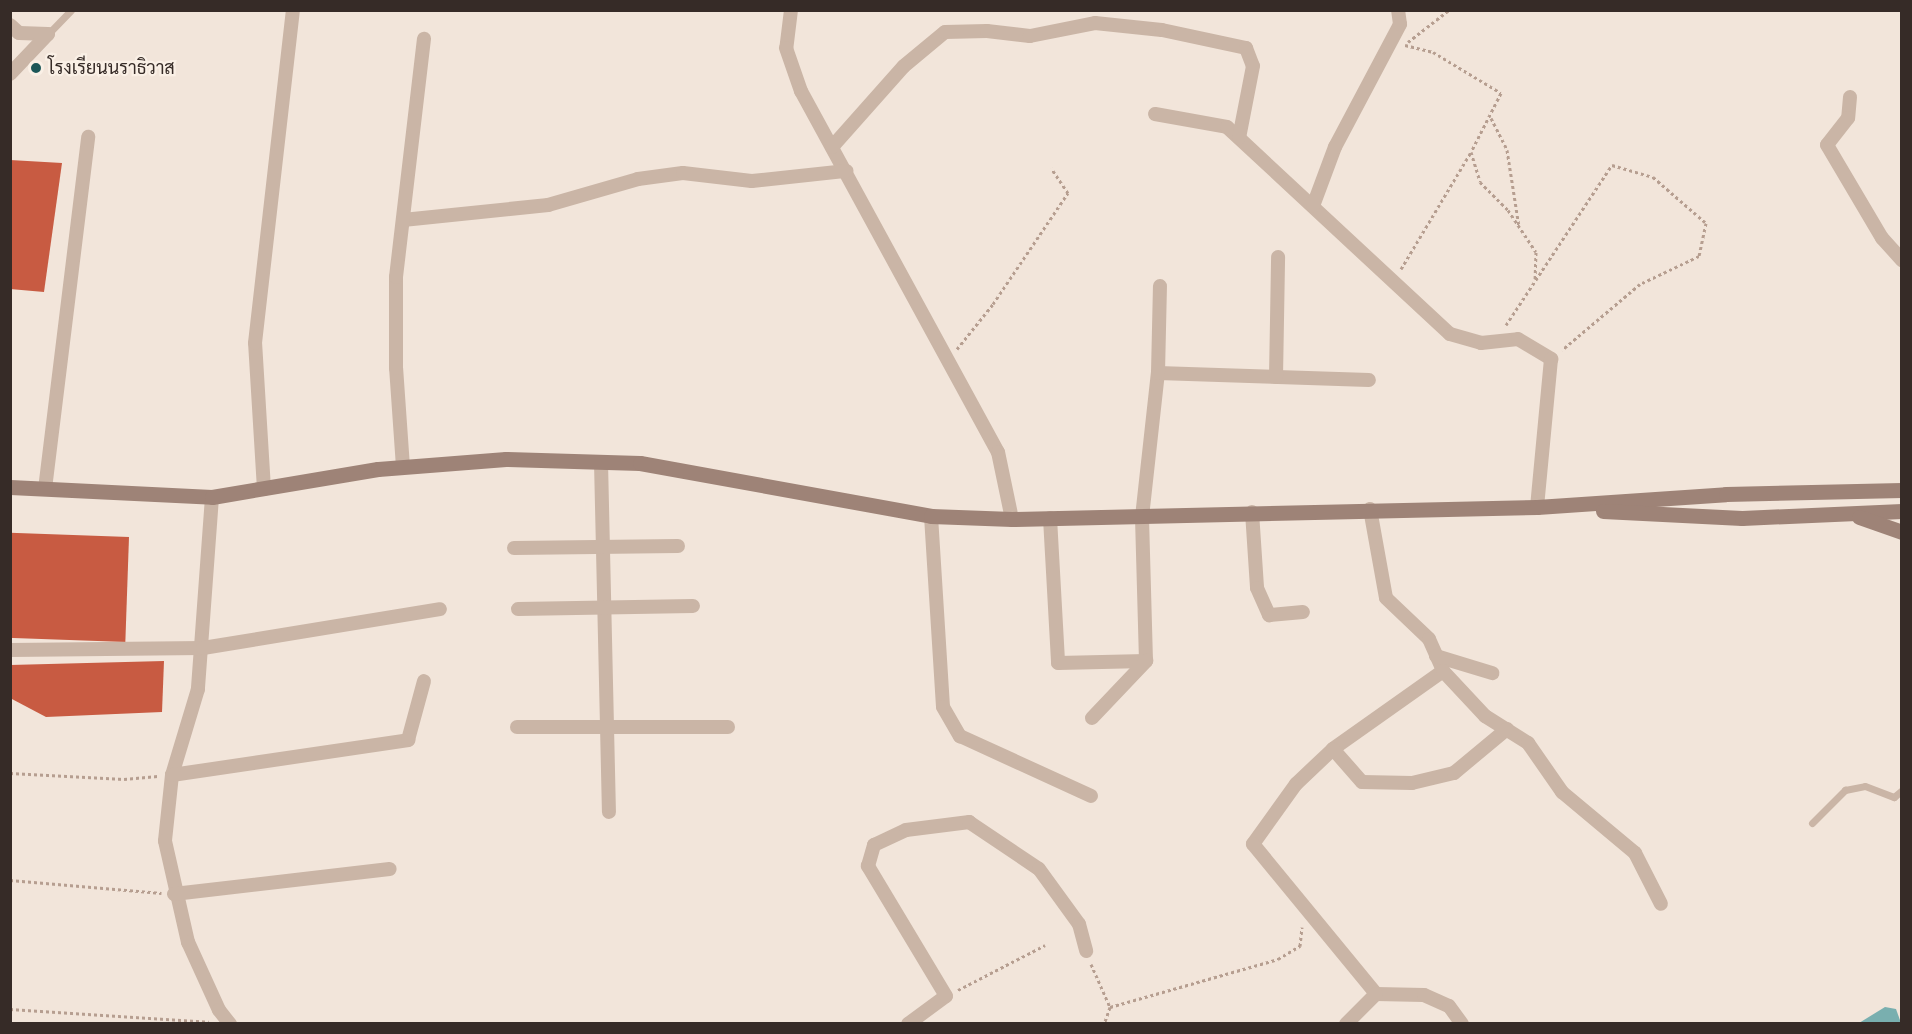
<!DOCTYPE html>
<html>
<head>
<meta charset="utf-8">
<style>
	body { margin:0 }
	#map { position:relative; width:1912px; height:1034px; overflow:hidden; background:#f2e5da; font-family:"PT Sans Narrow",Sarabun,sans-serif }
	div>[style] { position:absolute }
	.water>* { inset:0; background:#79afaf }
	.building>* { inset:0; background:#c85b42; transform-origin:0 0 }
	.path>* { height:3px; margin-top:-1.5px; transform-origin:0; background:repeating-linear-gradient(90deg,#b69e90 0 3px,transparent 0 6px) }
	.lane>* { height:7px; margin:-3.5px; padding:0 3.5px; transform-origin:3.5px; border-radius:3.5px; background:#cab5a6 }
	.street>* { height:14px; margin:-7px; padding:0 7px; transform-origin:7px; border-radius:7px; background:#cab5a6 }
	.secondary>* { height:15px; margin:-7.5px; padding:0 7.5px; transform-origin:7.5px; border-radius:7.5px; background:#9e8377 }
	.dots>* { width:16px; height:16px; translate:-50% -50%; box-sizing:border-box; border:3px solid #faf0e6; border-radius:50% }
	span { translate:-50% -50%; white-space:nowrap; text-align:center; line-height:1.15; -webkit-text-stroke:4.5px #faf0e6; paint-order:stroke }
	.poi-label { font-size:18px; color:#362b27 }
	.left { translate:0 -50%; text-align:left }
	.frame { position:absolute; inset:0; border:12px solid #362b27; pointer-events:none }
</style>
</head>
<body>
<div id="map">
	<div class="water">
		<div style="clip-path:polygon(1885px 1007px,1896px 1009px,1901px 1023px,1859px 1023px)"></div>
	</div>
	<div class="building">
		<div style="clip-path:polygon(10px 160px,62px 163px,44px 292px,10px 289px)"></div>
		<div style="left:129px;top:537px;width:105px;height:119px;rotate:92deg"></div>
		<div style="clip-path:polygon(164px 661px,162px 712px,46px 717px,10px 698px,10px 665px)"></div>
	</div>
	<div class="path">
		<div style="left:1408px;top:42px;width:52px;rotate:-38deg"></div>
		<div style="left:1405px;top:45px;width:29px;rotate:14deg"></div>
		<div style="left:1433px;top:52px;width:79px;rotate:31.1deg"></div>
		<div style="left:1501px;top:93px;width:66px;rotate:117deg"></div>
		<div style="left:1471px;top:152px;width:31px;rotate:73deg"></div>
		<div style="left:1480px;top:182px;width:40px;rotate:45deg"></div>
		<div style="left:1508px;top:210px;width:50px;rotate:56.3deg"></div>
		<div style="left:1536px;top:252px;width:27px;rotate:92deg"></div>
		<div style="left:1491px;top:118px;width:36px;rotate:63deg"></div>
		<div style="left:1507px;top:150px;width:78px;rotate:81.1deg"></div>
		<div style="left:1401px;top:269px;width:136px;rotate:-59.1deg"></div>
		<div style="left:1506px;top:325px;width:192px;rotate:-56.5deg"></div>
		<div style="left:1612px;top:165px;width:43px;rotate:16.3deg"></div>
		<div style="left:1653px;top:177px;width:70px;rotate:41deg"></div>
		<div style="left:1706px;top:223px;width:34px;rotate:102deg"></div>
		<div style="left:1699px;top:256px;width:65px;rotate:154.6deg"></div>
		<div style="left:1640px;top:284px;width:102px;rotate:139.8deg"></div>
		<div style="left:957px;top:349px;width:58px;rotate:-51.3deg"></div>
		<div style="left:993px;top:304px;width:134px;rotate:-56deg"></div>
		<div style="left:1068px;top:193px;width:30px;rotate:-124deg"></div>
		<div style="left:10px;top:773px;width:114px;rotate:3deg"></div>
		<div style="left:124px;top:779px;width:34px;rotate:-5deg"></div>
		<div style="left:10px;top:880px;width:152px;rotate:4.9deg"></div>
		<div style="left:1091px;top:964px;width:47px;rotate:66.2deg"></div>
		<div style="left:1110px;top:1007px;width:18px;rotate:109deg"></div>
		<div style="left:958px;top:990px;width:98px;rotate:-27.3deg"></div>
		<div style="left:1110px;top:1007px;width:175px;rotate:-15.9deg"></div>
		<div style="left:1278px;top:959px;width:26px;rotate:-31deg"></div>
		<div style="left:1300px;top:946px;width:19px;rotate:-84deg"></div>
		<div style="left:10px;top:1009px;width:199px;rotate:3.7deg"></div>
	</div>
	<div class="lane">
		<div style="left:48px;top:34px;width:33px;rotate:-46deg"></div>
		<div style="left:1812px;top:823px;width:47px;rotate:-45deg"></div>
		<div style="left:1845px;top:790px;width:20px;rotate:-11deg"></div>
		<div style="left:1865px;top:786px;width:31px;rotate:21deg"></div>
		<div style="left:1894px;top:797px;width:11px;rotate:-41deg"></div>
	</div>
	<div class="street">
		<div style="left:791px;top:10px;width:38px;rotate:97deg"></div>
		<div style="left:786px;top:48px;width:46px;rotate:70.8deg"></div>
		<div style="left:801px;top:91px;width:411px;rotate:61.4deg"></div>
		<div style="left:998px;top:452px;width:68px;rotate:78.2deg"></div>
		<div style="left:10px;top:25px;width:12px;rotate:42deg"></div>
		<div style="left:19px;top:33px;width:29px;rotate:2deg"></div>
		<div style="left:48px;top:34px;width:55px;rotate:133.5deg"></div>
		<div style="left:1850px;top:97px;width:21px;rotate:95deg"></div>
		<div style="left:1848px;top:118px;width:34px;rotate:128deg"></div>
		<div style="left:1827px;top:145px;width:108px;rotate:59.4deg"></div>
		<div style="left:1882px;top:238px;width:30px;rotate:48deg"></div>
		<div style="left:1155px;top:114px;width:73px;rotate:10.2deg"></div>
		<div style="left:1227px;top:127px;width:304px;rotate:42.9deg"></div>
		<div style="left:1450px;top:334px;width:32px;rotate:16deg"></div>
		<div style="left:1481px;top:343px;width:37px;rotate:-6deg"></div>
		<div style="left:1518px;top:339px;width:39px;rotate:31deg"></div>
		<div style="left:1551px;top:359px;width:149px;rotate:95.4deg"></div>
		<div style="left:832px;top:147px;width:108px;rotate:-48.4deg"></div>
		<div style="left:904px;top:66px;width:53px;rotate:-39.7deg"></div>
		<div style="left:945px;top:32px;width:42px;rotate:-1.4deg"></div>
		<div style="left:987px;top:31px;width:43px;rotate:6.6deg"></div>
		<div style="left:1030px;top:36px;width:66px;rotate:-11.3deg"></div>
		<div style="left:1095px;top:23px;width:67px;rotate:6deg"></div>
		<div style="left:1162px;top:30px;width:86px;rotate:12.1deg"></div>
		<div style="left:1246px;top:48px;width:19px;rotate:69deg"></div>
		<div style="left:1253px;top:66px;width:73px;rotate:101deg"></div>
		<div style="left:1313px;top:206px;width:63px;rotate:-69.6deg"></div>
		<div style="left:1335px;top:147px;width:139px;rotate:-62.1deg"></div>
		<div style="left:1400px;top:24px;width:14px;rotate:-98deg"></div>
		<div style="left:403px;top:220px;width:146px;rotate:-5.9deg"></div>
		<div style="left:548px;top:205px;width:94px;rotate:-16.1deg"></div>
		<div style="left:638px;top:179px;width:45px;rotate:-7.6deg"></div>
		<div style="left:683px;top:173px;width:69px;rotate:6.6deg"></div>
		<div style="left:752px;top:181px;width:95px;rotate:-6.1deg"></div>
		<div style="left:1158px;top:373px;width:211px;rotate:1.9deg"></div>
		<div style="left:1276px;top:377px;width:120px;rotate:-89deg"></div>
		<div style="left:601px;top:462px;width:350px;rotate:88.7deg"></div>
		<div style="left:403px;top:467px;width:99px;rotate:-94deg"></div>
		<div style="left:396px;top:368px;width:91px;rotate:-90deg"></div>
		<div style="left:396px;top:277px;width:240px;rotate:-83.3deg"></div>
		<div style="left:45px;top:489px;width:355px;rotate:-83deg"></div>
		<div style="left:264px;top:489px;width:146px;rotate:-93.5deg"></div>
		<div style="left:255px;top:343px;width:335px;rotate:-83.5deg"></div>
		<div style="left:212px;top:497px;width:193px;rotate:94.2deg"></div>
		<div style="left:198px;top:689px;width:90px;rotate:106.8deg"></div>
		<div style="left:172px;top:775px;width:66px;rotate:96.1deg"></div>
		<div style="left:165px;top:841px;width:104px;rotate:77.2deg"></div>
		<div style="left:188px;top:942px;width:75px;rotate:65.5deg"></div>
		<div style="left:219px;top:1010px;width:18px;rotate:52deg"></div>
		<div style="left:1370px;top:509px;width:90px;rotate:79.8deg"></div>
		<div style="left:1386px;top:598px;width:59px;rotate:43.6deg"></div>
		<div style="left:1429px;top:639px;width:35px;rotate:66deg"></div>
		<div style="left:1443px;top:671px;width:135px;rotate:144.7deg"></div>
		<div style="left:1333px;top:749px;width:51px;rotate:136.6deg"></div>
		<div style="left:1296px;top:784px;width:74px;rotate:125.6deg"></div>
		<div style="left:1253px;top:844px;width:194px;rotate:50.6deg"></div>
		<div style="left:1376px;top:994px;width:48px;rotate:1.2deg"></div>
		<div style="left:1424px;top:995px;width:27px;rotate:24deg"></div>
		<div style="left:1449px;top:1006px;width:22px;rotate:54deg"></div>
		<div style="left:1252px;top:512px;width:76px;rotate:86.2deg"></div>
		<div style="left:1257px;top:588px;width:30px;rotate:66deg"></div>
		<div style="left:1269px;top:615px;width:34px;rotate:-5deg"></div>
		<div style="left:931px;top:516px;width:191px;rotate:86.4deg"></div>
		<div style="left:943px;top:707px;width:34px;rotate:60deg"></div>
		<div style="left:960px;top:736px;width:144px;rotate:24.6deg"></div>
		<div style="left:1050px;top:518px;width:145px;rotate:86.8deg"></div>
		<div style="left:1058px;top:663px;width:88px;rotate:-1.3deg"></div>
		<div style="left:1146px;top:661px;width:144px;rotate:-91.6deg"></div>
		<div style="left:1142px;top:517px;width:145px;rotate:-83.7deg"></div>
		<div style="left:1158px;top:373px;width:87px;rotate:-88.7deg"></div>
		<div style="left:514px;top:548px;width:164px;rotate:-0.7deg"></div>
		<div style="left:518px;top:609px;width:175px;rotate:-1deg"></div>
		<div style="left:10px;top:650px;width:193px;rotate:-0.6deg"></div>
		<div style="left:203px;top:648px;width:240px;rotate:-9.3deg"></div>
		<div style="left:1436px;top:656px;width:59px;rotate:16.9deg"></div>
		<div style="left:1443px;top:671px;width:62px;rotate:47deg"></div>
		<div style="left:1485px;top:716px;width:51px;rotate:32.1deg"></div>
		<div style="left:1528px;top:743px;width:60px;rotate:55.2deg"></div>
		<div style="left:1562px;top:792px;width:95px;rotate:39.9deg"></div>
		<div style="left:1635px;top:853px;width:57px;rotate:63deg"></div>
		<div style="left:1092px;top:718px;width:79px;rotate:-46.5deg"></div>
		<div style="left:517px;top:727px;width:211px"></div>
		<div style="left:1333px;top:749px;width:44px;rotate:48.7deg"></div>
		<div style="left:1362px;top:782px;width:50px;rotate:1.1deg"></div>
		<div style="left:1412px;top:783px;width:43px;rotate:-13.4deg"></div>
		<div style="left:1454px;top:773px;width:69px;rotate:-39.7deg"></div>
		<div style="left:172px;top:775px;width:239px;rotate:-8.4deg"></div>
		<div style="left:408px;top:740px;width:61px;rotate:-74.8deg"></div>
		<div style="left:174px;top:894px;width:217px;rotate:-6.6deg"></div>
		<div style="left:908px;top:1024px;width:47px;rotate:-36.4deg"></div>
		<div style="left:946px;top:996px;width:152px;rotate:-121deg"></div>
		<div style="left:868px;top:866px;width:22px;rotate:-74deg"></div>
		<div style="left:874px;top:845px;width:35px;rotate:-25deg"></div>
		<div style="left:906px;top:830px;width:64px;rotate:-7.2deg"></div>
		<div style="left:969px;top:822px;width:84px;rotate:33.9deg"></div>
		<div style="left:1039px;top:869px;width:68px;rotate:54deg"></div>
		<div style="left:1079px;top:924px;width:28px;rotate:75deg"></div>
		<div style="left:1346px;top:1024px;width:42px;rotate:-45deg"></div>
	</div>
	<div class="secondary">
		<div style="left:10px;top:487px;width:202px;rotate:2.8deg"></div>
		<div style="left:212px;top:497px;width:168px;rotate:-9.6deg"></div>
		<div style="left:378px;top:469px;width:128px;rotate:-4.5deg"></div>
		<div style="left:506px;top:459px;width:134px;rotate:1.7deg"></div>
		<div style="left:640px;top:463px;width:296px;rotate:10.3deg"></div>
		<div style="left:931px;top:516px;width:81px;rotate:2.1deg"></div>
		<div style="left:1012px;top:519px;width:525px;rotate:-1.31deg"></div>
		<div style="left:1537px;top:507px;width:189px;rotate:-3.9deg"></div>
		<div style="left:1726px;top:494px;width:176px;rotate:-1.3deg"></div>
		<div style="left:1603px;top:511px;width:139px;rotate:2.9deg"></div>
		<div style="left:1742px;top:518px;width:160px;rotate:-2.5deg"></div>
		<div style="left:1859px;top:517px;width:46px;rotate:19.2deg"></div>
	</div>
	<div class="dots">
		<div style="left:36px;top:68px;background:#1c5758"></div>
	</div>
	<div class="poi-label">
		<span class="left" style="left:48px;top:68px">โรงเรียนนราธิวาส</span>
	</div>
	<div class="frame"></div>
</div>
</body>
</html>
